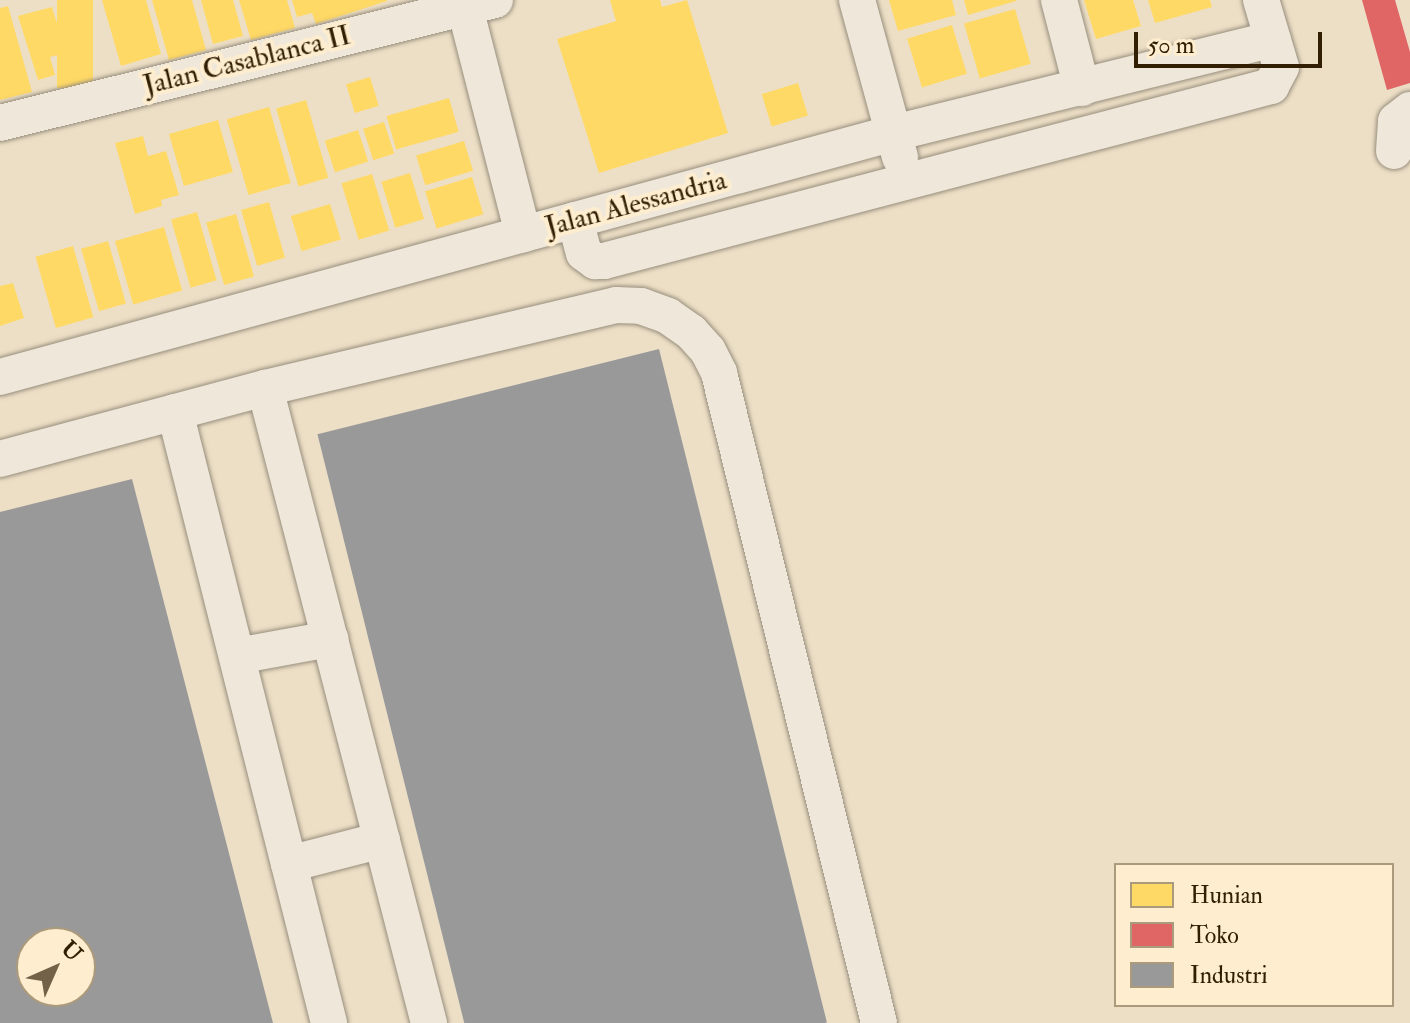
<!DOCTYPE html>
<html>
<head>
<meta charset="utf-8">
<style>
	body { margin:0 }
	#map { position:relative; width:1410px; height:1023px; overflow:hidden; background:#eddfc6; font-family:"IM FELL Double Pica",serif }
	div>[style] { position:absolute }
	.homes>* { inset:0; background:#ffd966; transform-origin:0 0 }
	.shops>* { inset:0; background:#e06666 }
	.industry>* { inset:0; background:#999; transform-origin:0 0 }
	.roads { filter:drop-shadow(0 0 2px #988e7d) drop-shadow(0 0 2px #988e7d) }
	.minor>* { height:36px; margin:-18px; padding:0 18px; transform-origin:18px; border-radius:18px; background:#efe8da }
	span { translate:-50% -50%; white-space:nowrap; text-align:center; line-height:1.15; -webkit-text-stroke:8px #feedcf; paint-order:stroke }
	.street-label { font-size:28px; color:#321e02 }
	.legend { position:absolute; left:1114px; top:863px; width:280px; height:144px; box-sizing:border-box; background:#feedcf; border:2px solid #ac9a7d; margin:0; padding:10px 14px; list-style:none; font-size:24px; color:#321e02 }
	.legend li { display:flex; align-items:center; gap:16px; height:40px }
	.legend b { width:40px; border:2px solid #ac9a7d }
	.north { position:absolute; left:16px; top:927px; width:80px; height:80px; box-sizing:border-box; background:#feedcf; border:2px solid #ac9a7d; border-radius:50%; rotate:45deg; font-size:22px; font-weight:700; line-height:32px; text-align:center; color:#321e02 }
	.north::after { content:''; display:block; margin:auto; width:28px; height:36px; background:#736247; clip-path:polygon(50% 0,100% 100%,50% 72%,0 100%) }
	.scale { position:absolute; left:1134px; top:32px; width:188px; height:36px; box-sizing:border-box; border:4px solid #321e02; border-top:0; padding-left:10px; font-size:24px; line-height:28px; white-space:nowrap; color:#321e02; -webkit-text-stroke:6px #feedcf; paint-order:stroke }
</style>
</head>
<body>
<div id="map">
	<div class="homes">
		<div style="left:57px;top:0;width:36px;height:88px"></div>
		<div style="clip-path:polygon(102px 0,146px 0,161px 54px,121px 66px)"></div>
		<div style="clip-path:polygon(152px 0,192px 0,206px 50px,169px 60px)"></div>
		<div style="clip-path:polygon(201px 0,233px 0,243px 36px,213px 44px)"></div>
		<div style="clip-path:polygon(239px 0,287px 0,295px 28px,251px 40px)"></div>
		<div style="clip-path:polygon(292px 0,387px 0,387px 1px,316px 24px,312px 13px,297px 17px)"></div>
		<div style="clip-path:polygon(610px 0,660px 0,662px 7px,687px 0,728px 133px,599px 173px,557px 39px,616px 21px)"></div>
		<div style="clip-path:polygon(889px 0,952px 0,956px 15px,898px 31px)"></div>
		<div style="clip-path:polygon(964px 0,1016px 0,1016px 1px,968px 15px)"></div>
		<div style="clip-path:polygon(1084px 0,1133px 0,1141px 26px,1096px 39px)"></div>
		<div style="clip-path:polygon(1148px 0,1210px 0,1212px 7px,1155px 23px)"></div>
		<div style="clip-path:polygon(8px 6px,32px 92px,0 100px,0 8px)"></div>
		<div style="clip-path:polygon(52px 7px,66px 53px,50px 57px,55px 75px,38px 80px,18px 16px)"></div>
		<div style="left:1015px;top:9px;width:57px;height:53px;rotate:74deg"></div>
		<div style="left:952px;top:25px;width:51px;height:47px;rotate:73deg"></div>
		<div style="left:370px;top:77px;width:30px;height:25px;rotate:73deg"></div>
		<div style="left:798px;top:83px;width:34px;height:38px;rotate:73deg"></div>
		<div style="left:449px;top:98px;width:35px;height:65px;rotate:74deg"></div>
		<div style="left:306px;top:100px;width:81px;height:31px;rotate:74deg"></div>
		<div style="left:269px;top:107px;width:79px;height:44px;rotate:74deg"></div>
		<div style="left:218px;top:120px;width:54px;height:51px;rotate:74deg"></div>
		<div style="left:384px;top:122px;width:33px;height:22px;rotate:72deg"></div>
		<div style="left:358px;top:130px;width:33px;height:35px;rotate:72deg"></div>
		<div style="clip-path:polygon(143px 136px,148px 156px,166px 151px,179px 195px,161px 200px,162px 206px,135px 214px,115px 143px)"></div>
		<div style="left:464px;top:141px;width:31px;height:50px;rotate:73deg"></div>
		<div style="left:410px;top:173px;width:48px;height:30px;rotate:73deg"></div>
		<div style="left:372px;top:174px;width:59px;height:32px;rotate:73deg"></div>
		<div style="left:472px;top:177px;width:39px;height:49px;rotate:73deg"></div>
		<div style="left:269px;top:202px;width:58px;height:29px;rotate:74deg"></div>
		<div style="left:330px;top:204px;width:37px;height:41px;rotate:73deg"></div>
		<div style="left:197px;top:212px;width:71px;height:27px;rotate:74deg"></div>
		<div style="left:236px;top:214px;width:65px;height:31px;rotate:74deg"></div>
		<div style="left:164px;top:227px;width:66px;height:51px;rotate:74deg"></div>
		<div style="left:108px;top:241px;width:65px;height:28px;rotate:74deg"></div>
		<div style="left:73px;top:246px;width:74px;height:39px;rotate:74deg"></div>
		<div style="clip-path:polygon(13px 283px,24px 318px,0 326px,0 286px)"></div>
	</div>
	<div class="shops">
		<div style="clip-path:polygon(1362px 0,1395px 0,1410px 52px,1410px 83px,1387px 90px)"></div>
	</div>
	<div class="industry">
		<div style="left:659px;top:349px;width:694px;height:352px;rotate:76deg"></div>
		<div style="clip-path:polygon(evenodd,132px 479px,273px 1023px,0 1023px,0 512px,132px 479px,32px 943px,80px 943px,80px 991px,32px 991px,32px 943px)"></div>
	</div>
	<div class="roads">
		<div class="minor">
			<div style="left:463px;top:0;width:242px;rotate:75.6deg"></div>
			<div style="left:857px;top:0;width:163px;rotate:74.7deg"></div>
			<div style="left:1059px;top:0;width:91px;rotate:75.4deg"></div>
			<div style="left:0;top:123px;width:510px;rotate:-13.95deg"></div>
			<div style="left:1394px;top:151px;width:30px;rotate:-86deg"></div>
			<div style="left:1396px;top:121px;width:18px;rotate:-38deg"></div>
			<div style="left:575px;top:220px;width:34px;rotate:75deg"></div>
			<div style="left:584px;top:253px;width:14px;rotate:36deg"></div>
			<div style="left:595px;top:261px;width:9px"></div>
			<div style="left:604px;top:261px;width:690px;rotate:-14.7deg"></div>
			<div style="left:1271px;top:86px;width:21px;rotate:-62deg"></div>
			<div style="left:1281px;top:67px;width:70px;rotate:-106.6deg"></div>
			<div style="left:0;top:377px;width:927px;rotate:-15.27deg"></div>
			<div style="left:894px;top:133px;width:390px;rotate:-13.9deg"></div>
			<div style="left:265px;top:388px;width:656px;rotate:75.52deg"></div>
			<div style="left:175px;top:412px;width:630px;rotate:75.85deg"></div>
			<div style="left:0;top:459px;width:274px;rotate:-15deg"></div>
			<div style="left:265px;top:388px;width:361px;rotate:-13.3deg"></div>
			<div style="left:616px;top:305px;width:25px;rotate:2deg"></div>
			<div style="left:641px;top:306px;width:29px;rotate:20deg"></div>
			<div style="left:668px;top:316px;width:28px;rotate:35deg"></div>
			<div style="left:691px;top:332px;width:25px;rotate:48deg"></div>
			<div style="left:708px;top:351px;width:25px;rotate:63deg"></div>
			<div style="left:719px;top:373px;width:669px;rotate:76.17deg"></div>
			<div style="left:237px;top:656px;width:95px;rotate:-10.4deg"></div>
			<div style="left:289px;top:864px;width:96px;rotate:-14.5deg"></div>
		</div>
	</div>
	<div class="street-label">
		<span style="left:247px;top:61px;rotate:-14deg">Jalan Casablanca II</span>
		<span style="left:636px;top:204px;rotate:-15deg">Jalan Alessandria</span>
	</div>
	<ul class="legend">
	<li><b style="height:22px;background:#ffd966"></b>Hunian</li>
	<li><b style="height:22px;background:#e06666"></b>Toko</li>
	<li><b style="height:22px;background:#999"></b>Industri</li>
	</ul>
	<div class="north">U</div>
	<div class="scale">50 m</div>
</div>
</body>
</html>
